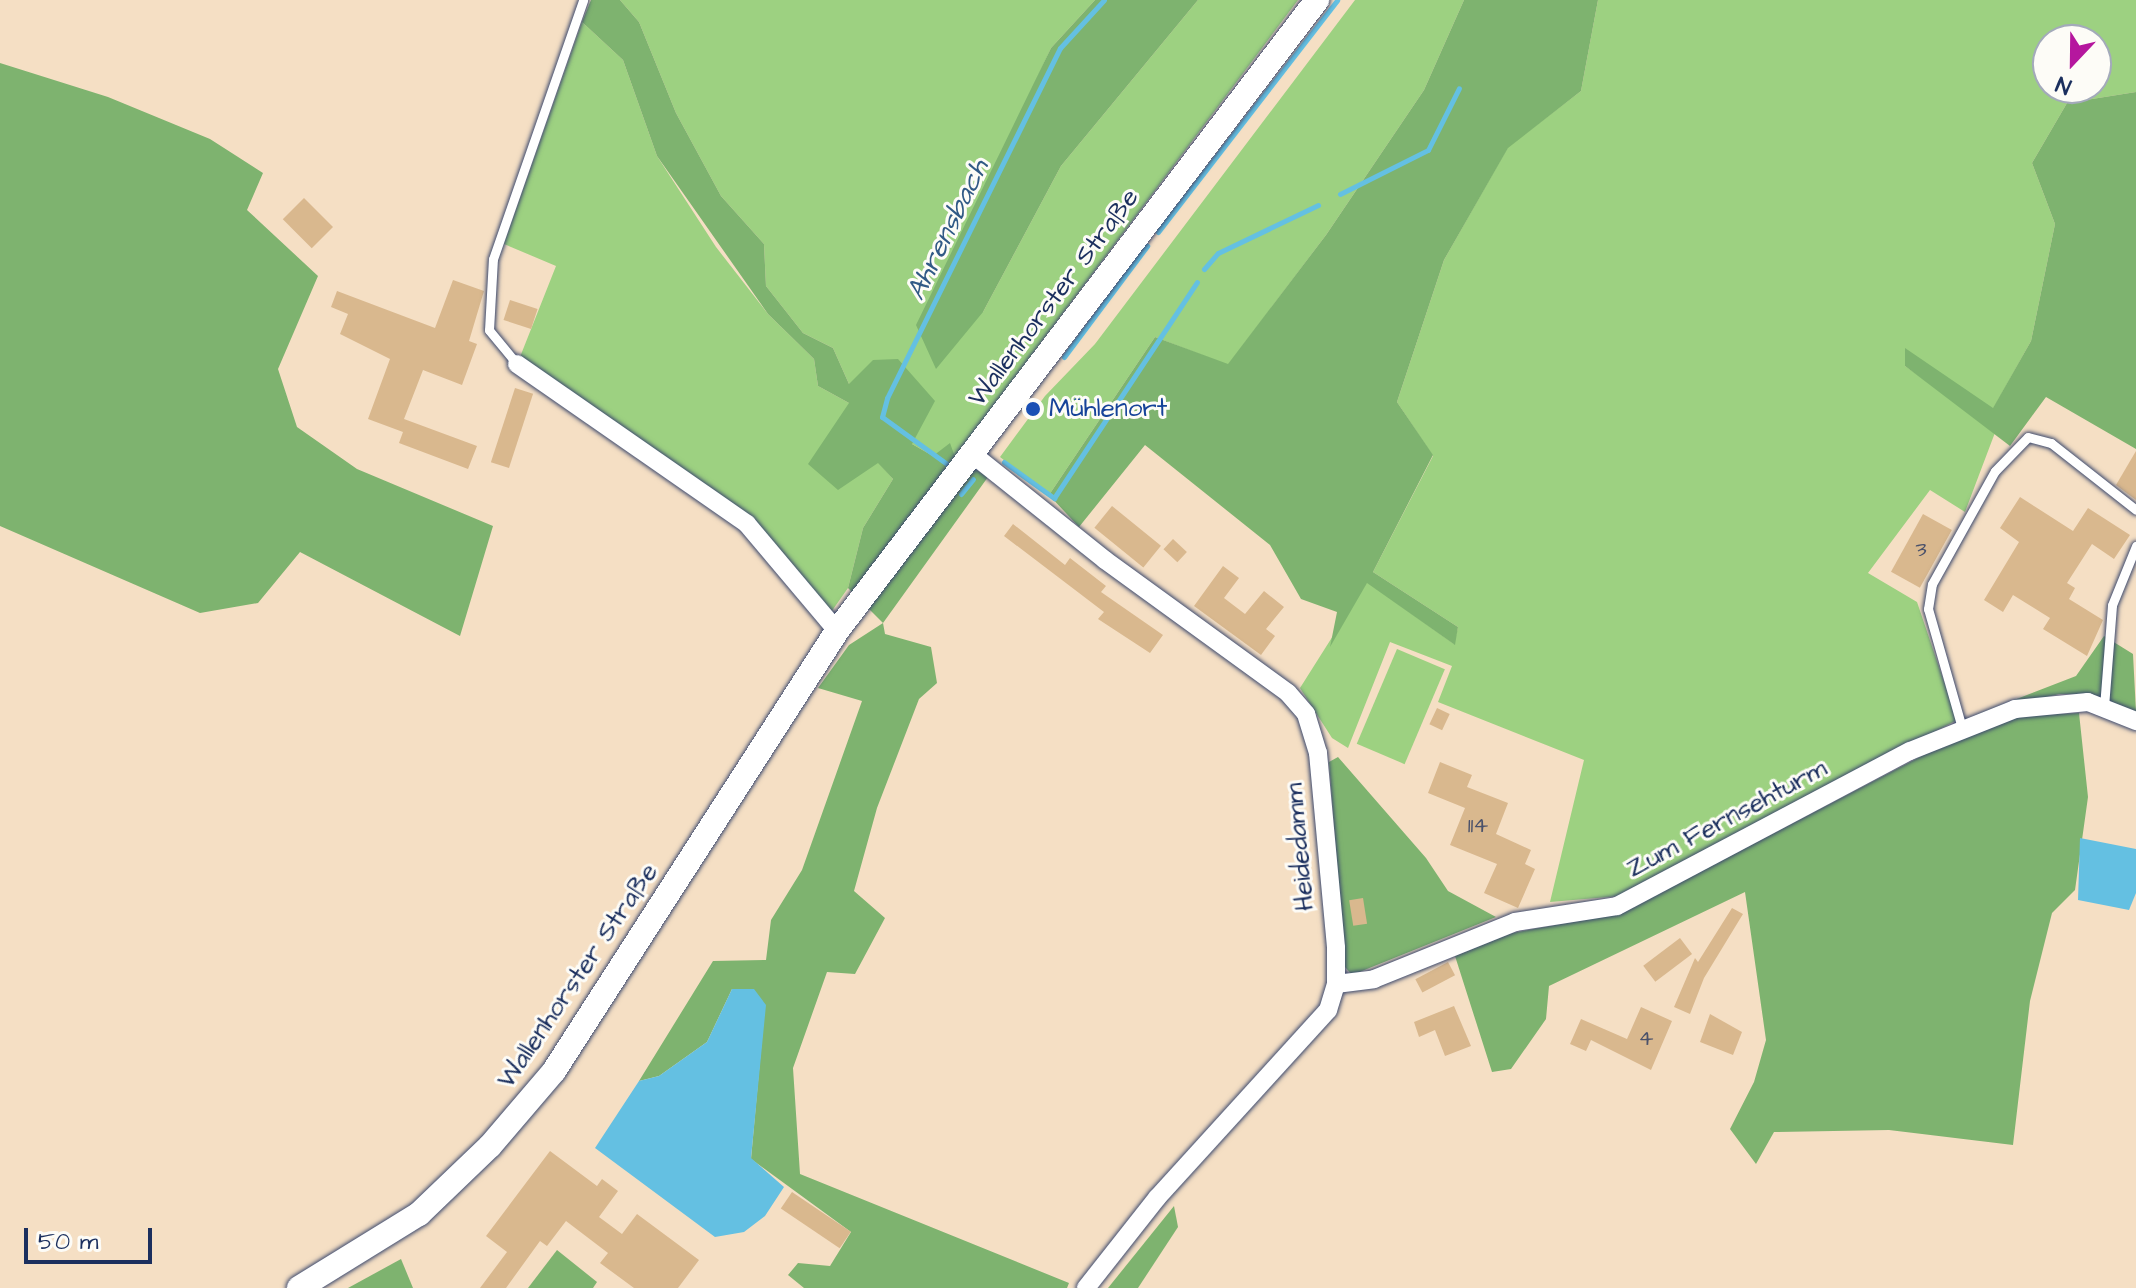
<!DOCTYPE html>
<html>
<head>
<meta charset="utf-8">
<style>
	body { margin:0 }
	#map { position:relative; width:2136px; height:1288px; overflow:hidden; background:#f5dfc4; font-family:"Architects Daughter",sans-serif }
	div>[style] { position:absolute }
	.green>* { inset:0; background:#9dd181; transform-origin:0 0 }
	.forest>* { inset:0; background:#7eb36f }
	.water>* { inset:0; background:#64c0e2 }
	.stream>* { height:5px; margin:-2.5px; padding:0 2.5px; transform-origin:2.5px; border-radius:2.5px; background:#64c0e2 }
	.building>* { inset:0; background:#d9b88e; transform-origin:0 0 }
	.roads { filter:drop-shadow(0 0 2px #3c496d) drop-shadow(0 0 2px #3c496d) }
	.service>* { height:9px; margin:-4.5px; padding:0 4.5px; transform-origin:4.5px; border-radius:4.5px; background:#fff }
	.minor>* { height:18px; margin:-9px; padding:0 9px; transform-origin:9px; border-radius:9px; background:#fff }
	.secondary>* { height:24px; margin:-12px; padding:0 12px; transform-origin:12px; border-radius:12px; background:#fff }
	.dots>* { width:22px; height:22px; translate:-50% -50%; box-sizing:border-box; border:4px solid #fdfcf7; border-radius:50% }
	span { translate:-50% -50%; white-space:nowrap; text-align:center; line-height:1.15; -webkit-text-stroke:6px #fdfcf7; paint-order:stroke }
	.number-label { font-size:22px; color:#4a516a }
	.number-label span { -webkit-text-stroke-width:0 }
	.street-label { font-size:26px; color:#1b2f5e }
	.transit-label { font-size:26px; color:#164399 }
	.left { translate:0 -50%; text-align:left }
	.water-label { font-size:28px; color:#315a86; font-style:italic }
	.north { position:absolute; left:2032px; top:24px; width:80px; height:80px; box-sizing:border-box; background:#fdfcf7; border:2px solid #a3aaba; border-radius:50%; rotate:202deg; font-size:22px; font-weight:700; line-height:32px; text-align:center; color:#1b2f5e }
	.north::after { content:''; display:block; margin:auto; width:28px; height:36px; background:#b5179e; clip-path:polygon(50% 0,100% 100%,50% 72%,0 100%) }
	.scale { position:absolute; left:24px; top:1228px; width:128px; height:36px; box-sizing:border-box; border:4px solid #1b2f5e; border-top:0; padding-left:10px; font-size:24px; line-height:28px; white-space:nowrap; color:#1b2f5e; -webkit-text-stroke:6px #fdfcf7; paint-order:stroke }
</style>
</head>
<body>
<div id="map">
	<div class="green">
		<div style="clip-path:polygon(620px 0,1095px 0,1051px 48px,992px 175px,983px 312px,1061px 166px,1198px 0,1298px 0,955px 457px,933px 456px,912px 444px,849px 384px,833px 348px,803px 333px,766px 286px,764px 244px,721px 196px,676px 113px,639px 22px)"></div>
		<div style="clip-path:polygon(1355px 0,1464px 0,1424px 90px,1326px 235px,1228px 365px,1155px 337px,1049px 495px,1000px 457px,1045px 396px,1095px 344px)"></div>
		<div style="clip-path:polygon(evenodd,1598px 0,2136px 0,2136px 92px,2067px 103px,2032px 163px,2055px 224px,2031px 341px,1993px 409px,1905px 349px,1905px 366px,1996px 430px,1965px 512px,1930px 490px,1868px 573px,1917px 602px,1957px 720px,1620px 896px,1550px 902px,1584px 760px,1438px 702px,1452px 666px,1390px 642px,1348px 748px,1332px 738px,1300px 688px,1367px 582px,1454px 644px,1458px 627px,1373px 572px,1433px 456px,1397px 402px,1444px 260px,1508px 147px,1581px 91px,1598px 0,2048px 40px,2096px 40px,2096px 88px,2048px 88px,2048px 40px)"></div>
		<div style="clip-path:polygon(582px 22px,623px 60px,657px 156px,716px 247px,768px 314px,814px 359px,818px 386px,849px 403px,878px 462px,893px 479px,863px 528px,848px 588px,829px 615px,783px 553px,520px 357px,556px 266px,504px 244px)"></div>
		<div style="left:1397px;top:649px;width:52px;height:103px;rotate:23deg"></div>
	</div>
	<div class="forest">
		<div style="clip-path:polygon(591px 0,620px 0,639px 22px,676px 113px,721px 196px,764px 244px,766px 286px,803px 333px,833px 348px,849px 384px,873px 360px,898px 359px,935px 401px,912px 444px,933px 456px,950px 443px,955px 457px,988px 477px,883px 623px,885px 634px,931px 647px,937px 683px,919px 699px,877px 808px,854px 891px,885px 918px,855px 974px,827px 972px,793px 1068px,800px 1174px,1069px 1283px,1067px 1288px,804px 1288px,788px 1275px,798px 1263px,830px 1266px,851px 1232px,751px 1159px,765px 1005px,732px 989px,707px 1042px,659px 1076px,639px 1081px,713px 961px,766px 960px,771px 920px,802px 870px,862px 701px,818px 688px,849px 645px,883px 623px,848px 588px,863px 528px,893px 479px,878px 463px,838px 490px,808px 464px,849px 403px,818px 386px,814px 359px,768px 314px,657px 156px,623px 60px,582px 22px)"></div>
		<div style="clip-path:polygon(1095px 0,1198px 0,1061px 166px,983px 312px,936px 369px,916px 325px,1051px 48px)"></div>
		<div style="clip-path:polygon(1464px 0,1598px 0,1581px 91px,1508px 148px,1444px 260px,1397px 402px,1433px 455px,1373px 572px,1458px 627px,1455px 645px,1367px 583px,1330px 647px,1337px 612px,1301px 599px,1270px 545px,1145px 445px,1079px 527px,1049px 495px,1155px 337px,1228px 364px,1326px 235px,1424px 90px)"></div>
		<div style="clip-path:polygon(0 63px,108px 97px,210px 139px,263px 173px,247px 210px,318px 276px,278px 369px,297px 427px,357px 469px,493px 526px,460px 636px,300px 552px,258px 603px,200px 613px,0 526px)"></div>
		<div style="clip-path:polygon(2136px 92px,2136px 449px,2046px 397px,2010px 446px,1905px 366px,1905px 348px,1993px 408px,2031px 341px,2055px 224px,2032px 163px,2067px 103px)"></div>
		<div style="clip-path:polygon(2104px 636px,2133px 654px,2136px 712px,2083px 694px,2059px 694px,1973px 716px,2076px 676px)"></div>
		<div style="clip-path:polygon(2079px 713px,2088px 797px,2075px 890px,2052px 913px,2030px 1001px,2013px 1145px,1889px 1130px,1774px 1132px,1756px 1164px,1730px 1129px,1754px 1082px,1766px 1040px,1745px 892px,1549px 986px,1546px 1019px,1511px 1069px,1492px 1072px,1455px 956px,1512px 933px,1621px 913px,1962px 735px,2014px 716px)"></div>
		<div style="clip-path:polygon(1338px 757px,1426px 858px,1448px 891px,1496px 917px,1352px 975px,1345px 967px,1329px 762px)"></div>
		<div style="clip-path:polygon(1174px 1206px,1178px 1227px,1138px 1288px,1108px 1288px)"></div>
		<div style="clip-path:polygon(557px 1250px,597px 1282px,593px 1288px,528px 1288px)"></div>
		<div style="clip-path:polygon(401px 1259px,413px 1288px,348px 1288px)"></div>
	</div>
	<div class="water">
		<div style="clip-path:polygon(2080px 838px,2136px 849px,2136px 893px,2129px 910px,2078px 900px)"></div>
		<div style="clip-path:polygon(732px 989px,754px 989px,766px 1005px,751px 1158px,784px 1187px,765px 1216px,744px 1232px,715px 1237px,595px 1148px,639px 1081px,659px 1076px,707px 1042px)"></div>
	</div>
	<div class="stream">
		<div style="left:1340px;top:194px;width:98px;rotate:-26.6deg"></div>
		<div style="left:1428px;top:150px;width:69px;rotate:-63.4deg"></div>
		<div style="left:1158px;top:232px;width:293px;rotate:-52.3deg"></div>
		<div style="left:1204px;top:269px;width:21px;rotate:-49deg"></div>
		<div style="left:1218px;top:253px;width:111px;rotate:-25.6deg"></div>
		<div style="left:1064px;top:357px;width:139px;rotate:-53.2deg"></div>
		<div style="left:1004px;top:462px;width:62px;rotate:35.8deg"></div>
		<div style="left:1054px;top:498px;width:259px;rotate:-56.5deg"></div>
		<div style="left:947px;top:464px;width:80px;rotate:-144.1deg"></div>
		<div style="left:882px;top:417px;width:20px;rotate:-75deg"></div>
		<div style="left:887px;top:398px;width:390px;rotate:-63.7deg"></div>
		<div style="left:1060px;top:48px;width:65px;rotate:-47.5deg"></div>
		<div style="left:961px;top:494px;width:19px;rotate:-51deg"></div>
	</div>
	<div class="building">
		<div style="left:304px;top:198px;width:41px;height:30px;rotate:45deg"></div>
		<div style="clip-path:polygon(453px 280px,484px 291px,469px 341px,477px 344px,462px 385px,423px 370px,404px 419px,477px 446px,468px 469px,399px 443px,403px 432px,368px 419px,390px 359px,340px 334px,348px 314px,331px 307px,337px 291px,435px 328px)"></div>
		<div style="left:510px;top:300px;width:29px;height:21px;rotate:18deg"></div>
		<div style="left:515px;top:388px;width:19px;height:78px;rotate:18deg"></div>
		<div style="clip-path:polygon(2136px 451px,2136px 500px,2116px 485px)"></div>
		<div style="clip-path:polygon(2020px 497px,2073px 531px,2088px 508px,2130px 535px,2114px 559px,2092px 544px,2067px 583px,2075px 588px,2069px 599px,2103px 620px,2087px 656px,2043px 629px,2050px 618px,2013px 595px,2003px 612px,1984px 600px,2019px 542px,2000px 528px)"></div>
		<div style="left:1112px;top:506px;width:63px;height:28px;rotate:39deg"></div>
		<div style="left:1923px;top:514px;width:33px;height:66px;rotate:29deg"></div>
		<div style="clip-path:polygon(1013px 524px,1065px 565px,1070px 558px,1106px 586px,1101px 592px,1163px 635px,1150px 653px,1098px 619px,1104px 612px,1004px 536px)"></div>
		<div style="left:1173px;top:539px;width:19px;height:14px;rotate:43deg"></div>
		<div style="clip-path:polygon(1223px 566px,1239px 578px,1224px 598px,1245px 614px,1264px 591px,1284px 607px,1266px 629px,1275px 636px,1261px 655px,1194px 606px)"></div>
		<div style="left:1437px;top:708px;width:14px;height:18px;rotate:25deg"></div>
		<div style="clip-path:polygon(1440px 762px,1472px 775px,1467px 787px,1508px 803px,1496px 834px,1531px 850px,1525px 864px,1535px 869px,1518px 908px,1484px 893px,1497px 864px,1450px 845px,1465px 808px,1428px 793px)"></div>
		<div style="left:1363px;top:898px;width:26px;height:14px;rotate:81deg"></div>
		<div style="clip-path:polygon(1732px 908px,1743px 914px,1704px 978px,1690px 1014px,1674px 1007px,1695px 958px,1698px 962px)"></div>
		<div style="left:1680px;top:938px;width:20px;height:46px;rotate:53deg"></div>
		<div style="left:1448px;top:962px;width:15px;height:37px;rotate:62deg"></div>
		<div style="clip-path:polygon(1454px 1006px,1471px 1046px,1445px 1056px,1435px 1030px,1419px 1037px,1414px 1022px)"></div>
		<div style="clip-path:polygon(1641px 1007px,1672px 1021px,1651px 1070px,1591px 1040px,1586px 1051px,1570px 1044px,1581px 1019px,1627px 1039px)"></div>
		<div style="clip-path:polygon(1710px 1014px,1742px 1032px,1733px 1055px,1700px 1042px)"></div>
		<div style="clip-path:polygon(550px 1151px,597px 1186px,602px 1179px,618px 1191px,599px 1217px,622px 1234px,637px 1214px,699px 1260px,678px 1288px,634px 1288px,600px 1263px,608px 1253px,566px 1221px,547px 1246px,540px 1241px,506px 1288px,480px 1288px,507px 1252px,486px 1236px)"></div>
		<div style="left:792px;top:1192px;width:71px;height:20px;rotate:34deg"></div>
	</div>
	<div class="roads">
		<div class="service">
			<div style="left:517px;top:364px;width:44px;rotate:-129.5deg"></div>
			<div style="left:489px;top:330px;width:71px;rotate:-86.8deg"></div>
			<div style="left:493px;top:259px;width:274px;rotate:-70.8deg"></div>
			<div style="left:2104px;top:707px;width:102px;rotate:-85.5deg"></div>
			<div style="left:2112px;top:605px;width:64px;rotate:-67.9deg"></div>
			<div style="left:1962px;top:728px;width:124px;rotate:-105.9deg"></div>
			<div style="left:1928px;top:609px;width:25px;rotate:-81deg"></div>
			<div style="left:1932px;top:584px;width:129px;rotate:-60.9deg"></div>
			<div style="left:1995px;top:471px;width:47px;rotate:-45.9deg"></div>
			<div style="left:2028px;top:437px;width:24px;rotate:15deg"></div>
			<div style="left:2051px;top:443px;width:108px;rotate:38.2deg"></div>
		</div>
		<div class="minor">
			<div style="left:517px;top:364px;width:280px;rotate:34.8deg"></div>
			<div style="left:747px;top:524px;width:140px;rotate:49.9deg"></div>
			<div style="left:971px;top:453px;width:171px;rotate:38.6deg"></div>
			<div style="left:1105px;top:560px;width:226px;rotate:36deg"></div>
			<div style="left:1288px;top:693px;width:28px;rotate:49deg"></div>
			<div style="left:1306px;top:714px;width:41px;rotate:72.9deg"></div>
			<div style="left:1318px;top:753px;width:196px;rotate:84.7deg"></div>
			<div style="left:1336px;top:948px;width:36px;rotate:90deg"></div>
			<div style="left:1336px;top:984px;width:27px;rotate:107deg"></div>
			<div style="left:1328px;top:1010px;width:254px;rotate:132.3deg"></div>
			<div style="left:1157px;top:1198px;width:115px;rotate:128.3deg"></div>
			<div style="left:1336px;top:984px;width:38px;rotate:-7deg"></div>
			<div style="left:1374px;top:979px;width:152px;rotate:-22deg"></div>
			<div style="left:1515px;top:922px;width:103px;rotate:-8.9deg"></div>
			<div style="left:1617px;top:906px;width:331px;rotate:-27.9deg"></div>
			<div style="left:1910px;top:751px;width:113px;rotate:-21.8deg"></div>
			<div style="left:2015px;top:709px;width:73px;rotate:-5.5deg"></div>
			<div style="left:2088px;top:702px;width:52px;rotate:21.6deg"></div>
		</div>
		<div class="secondary">
			<div style="left:299px;top:1288px;width:141px;rotate:-31.7deg"></div>
			<div style="left:419px;top:1214px;width:98px;rotate:-43.8deg"></div>
			<div style="left:490px;top:1146px;width:99px;rotate:-49.5deg"></div>
			<div style="left:554px;top:1071px;width:523px;rotate:-57.25deg"></div>
			<div style="left:837px;top:631px;width:793px;rotate:-52.74deg"></div>
		</div>
	</div>
	<div class="dots">
		<div style="left:1033px;top:409px;background:#1a4fb4"></div>
	</div>
	<div class="number-label">
		<span style="left:1921px;top:550px">3</span>
		<span style="left:1478px;top:826px">114</span>
		<span style="left:1646px;top:1039px">4</span>
	</div>
	<div class="street-label">
		<span style="left:1054px;top:298px;rotate:-53deg">Wallenhorster Straße</span>
		<span style="left:1727px;top:819px;rotate:-28deg">Zum Fernsehturm</span>
		<span style="left:1300px;top:847px;rotate:-95deg">Heidedamm</span>
		<span style="left:578px;top:976px;rotate:-56deg">Wallenhorster Straße</span>
	</div>
	<div class="transit-label">
		<span class="left" style="left:1049px;top:409px">Mühlenort</span>
	</div>
	<div class="water-label">
		<span style="left:948px;top:230px;rotate:-64deg">Ahrensbach</span>
	</div>
	<div class="north">N</div>
	<div class="scale">50 m</div>
</div>
</body>
</html>
